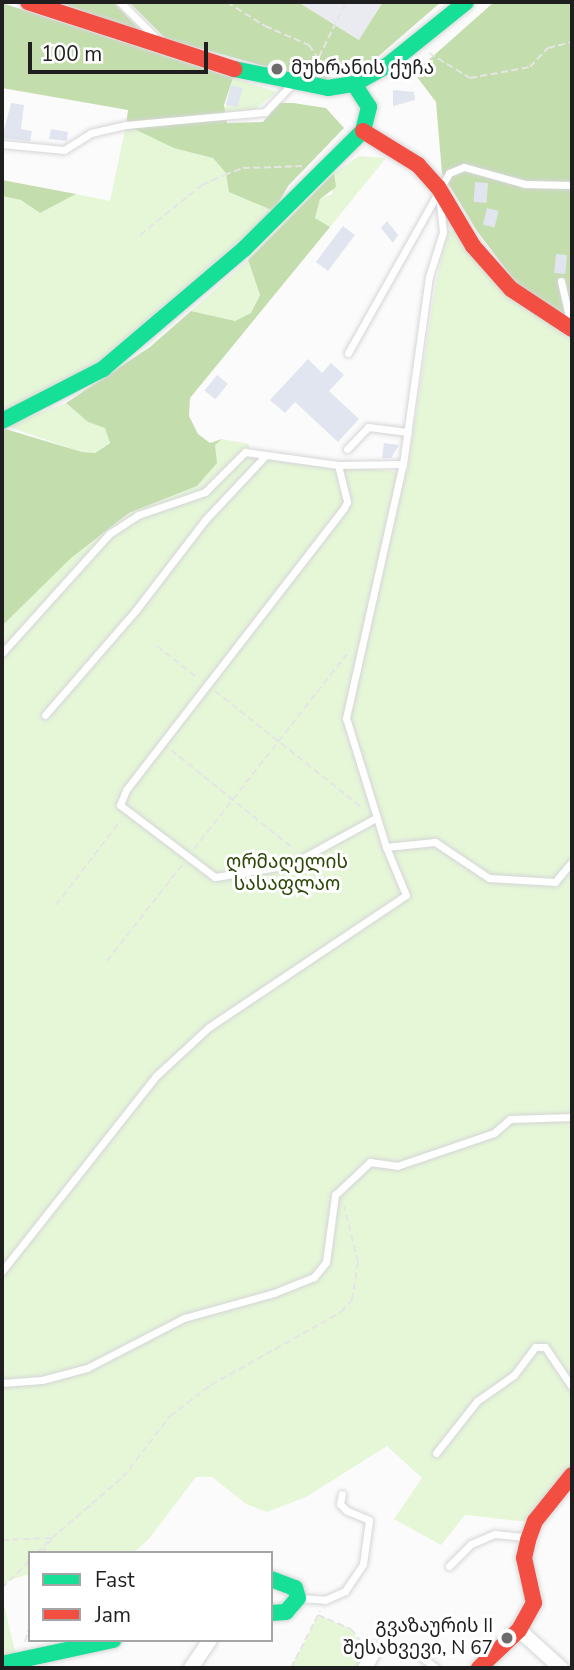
<!DOCTYPE html>
<html>
<head>
<meta charset="utf-8">
<style>
	body { margin:0 }
	#map { position:relative; width:574px; height:1670px; overflow:hidden; background:#fbfbfc; font-family:"Nunito Sans","Noto Sans Georgian",sans-serif }
	div>[style] { position:absolute }
	.built>* { inset:0; background:#eaebf0 }
	.green>* { inset:0; background:#e6f7d8 }
	.forest>* { inset:0; background:#c3ddac }
	.building>* { inset:0; background:#e1e5ef; transform-origin:0 0 }
	.path>* { height:2px; margin-top:-1px; transform-origin:0; background:repeating-linear-gradient(90deg,#e5e5e5 0 7px,transparent 0 10.5px) }
	.roads { filter:drop-shadow(0 0 2px #d5d5d6) drop-shadow(0 0 2px #d5d5d6) }
	.lane>* { height:7px; margin:-3.5px; padding:0 3.5px; transform-origin:3.5px; border-radius:3.5px; background:#fefeff }
	.street>* { height:14px; margin:-7px; padding:0 7px; transform-origin:7px; border-radius:7px; background:#fefeff }
	.fast>* { height:16px; margin:-8px; padding:0 8px; transform-origin:8px; border-radius:8px; background:#16e098 }
	.jam>* { height:16px; margin:-8px; padding:0 8px; transform-origin:8px; border-radius:8px; background:#f24e42 }
	.dots>* { width:19px; height:19px; translate:-50% -50%; box-sizing:border-box; border:4px solid #fff; border-radius:50% }
	span { translate:-50% -50%; white-space:nowrap; text-align:center; line-height:1.15; -webkit-text-stroke:6px #fff; paint-order:stroke }
	.poi-label { font-size:19px; color:#1f1f20 }
	.left { translate:0 -50%; text-align:left }
	.right { translate:-100% -50%; text-align:right }
	.park-label { font-size:19px; color:#2a4705 }
	.frame { position:absolute; inset:0; border:4px solid #1f1f20; pointer-events:none }
	.legend { position:absolute; left:28px; top:1551px; width:245px; height:91px; box-sizing:border-box; background:#fff; border:2px solid #a5a5a6; margin:0; padding:9px 12px; list-style:none; font-size:21px; color:#1f1f20 }
	.legend li { display:flex; align-items:center; gap:14px; height:35px }
	.legend b { width:35px; border:2px solid #a5a5a6 }
	.scale { position:absolute; left:28px; top:42px; width:180px; height:32px; box-sizing:border-box; border:4px solid #1f1f20; border-top:0; padding-left:9px; font-size:21px; line-height:24px; white-space:nowrap; color:#1f1f20; -webkit-text-stroke:5px #fff; paint-order:stroke }
</style>
</head>
<body>
<div id="map">
	<div class="built">
		<div style="clip-path:polygon(298px 2px,383px 2px,360px 40px)"></div>
	</div>
	<div class="green">
		<div style="clip-path:polygon(233px 78px,277px 92px,254px 110px,224px 112px)"></div>
		<div style="clip-path:polygon(126px 125px,213px 158px,274px 211px,87px 371px,2px 413px,2px 196px,21px 200px,40px 213px,76px 194px,110px 201px)"></div>
		<div style="clip-path:polygon(359px 156px,386px 158px,330px 227px,315px 218px,320px 199px,332px 194px,334px 173px)"></div>
		<div style="clip-path:polygon(457px 229px,535px 312px,572px 341px,572px 1471px,528px 1522px,465px 1515px,441px 1545px,394px 1519px,422px 1478px,387px 1446px,306px 1497px,267px 1512px,246px 1504px,212px 1477px,196px 1477px,148px 1540px,133px 1553px,30px 1553px,30px 1574px,10px 1580px,2px 1588px,2px 626px,70px 559px,130px 513px,197px 486px,215px 445px,222px 439px,249px 444px,249px 454px,407px 473px,435px 288px,447px 231px)"></div>
		<div style="clip-path:polygon(248px 260px,260px 295px,251px 313px,235px 321px,191px 311px)"></div>
		<div style="clip-path:polygon(66px 403px,88px 422px,105px 428px,110px 442px,95px 453px,81px 452px,6px 426px)"></div>
		<div style="clip-path:polygon(2px 1597px,16px 1655px,2px 1660px)"></div>
		<div style="clip-path:polygon(318px 1615px,351px 1629px,358px 1641px,375px 1649px,365px 1668px,291px 1668px)"></div>
	</div>
	<div class="forest">
		<div style="clip-path:polygon(113px 2px,141px 31px,60px 3px,61px 2px)"></div>
		<div style="clip-path:polygon(129px 2px,298px 2px,359px 40px,383px 2px,441px 2px,366px 67px,318px 81px,166px 39px)"></div>
		<div style="clip-path:polygon(494px 2px,572px 2px,572px 319px,520px 288px,477px 231px,442px 173px,436px 102px,414px 73px)"></div>
		<div style="clip-path:polygon(2px 3px,233px 78px,224px 105px,227px 123px,263px 122px,280px 103px,293px 103px,326px 108px,344px 128px,288px 186px,274px 211px,229px 192px,226px 173px,213px 158px,174px 148px,126px 125px,128px 110px,2px 88px)"></div>
		<div style="clip-path:polygon(334px 173px,336px 187px,320px 199px,315px 218px,330px 227px,190px 398px,189px 416px,198px 434px,210px 443px,222px 439px,215px 445px,217px 463px,197px 486px,129px 513px,70px 559px,2px 626px,2px 428px,82px 452px,95px 453px,110px 443px,105px 428px,88px 422px,66px 403px,150px 347px,191px 311px,235px 321px,251px 313px,260px 295px,248px 260px)"></div>
		<div style="clip-path:polygon(2px 180px,76px 194px,40px 213px,21px 200px,2px 196px)"></div>
	</div>
	<div class="building">
		<div style="left:231px;top:85px;width:12px;height:20px;rotate:14deg"></div>
		<div style="clip-path:polygon(393px 90px,414px 92px,415px 100px,393px 106px)"></div>
		<div style="clip-path:polygon(11px 103px,24px 105px,21px 129px,32px 131px,30px 141px,2px 138px)"></div>
		<div style="clip-path:polygon(51px 129px,68px 132px,67px 141px,49px 139px)"></div>
		<div style="left:475px;top:182px;width:13px;height:20px;rotate:4deg"></div>
		<div style="left:487px;top:208px;width:12px;height:17px;rotate:14deg"></div>
		<div style="clip-path:polygon(387px 221px,398px 235px,393px 243px,381px 228px)"></div>
		<div style="left:343px;top:226px;width:15px;height:45px;rotate:37deg"></div>
		<div style="left:556px;top:254px;width:11px;height:19px;rotate:5deg"></div>
		<div style="clip-path:polygon(308px 359px,322px 373px,331px 363px,344px 375px,329px 391px,359px 419px,338px 442px,295px 402px,285px 413px,270px 400px)"></div>
		<div style="left:217px;top:375px;width:14px;height:20px;rotate:39deg"></div>
		<div style="clip-path:polygon(384px 443px,399px 445px,391px 458px,382px 458px)"></div>
	</div>
	<div class="path">
		<div style="left:227px;top:2px;width:45px;rotate:32.3deg"></div>
		<div style="left:265px;top:26px;width:48px;rotate:23.4deg"></div>
		<div style="left:309px;top:45px;width:30px;rotate:56deg"></div>
		<div style="left:429px;top:53px;width:48px;rotate:31.4deg"></div>
		<div style="left:470px;top:78px;width:61px;rotate:-10.4deg"></div>
		<div style="left:530px;top:67px;width:26px;rotate:-47deg"></div>
		<div style="left:548px;top:48px;width:25px;rotate:-14deg"></div>
		<div style="left:319px;top:57px;width:61px;rotate:-63.9deg"></div>
		<div style="left:140px;top:235px;width:80px;rotate:-38.9deg"></div>
		<div style="left:202px;top:185px;width:24px;rotate:-24deg"></div>
		<div style="left:224px;top:175px;width:20px;rotate:-20deg"></div>
		<div style="left:243px;top:168px;width:62px;rotate:-1.8deg"></div>
		<div style="left:157px;top:646px;width:53px;rotate:38.2deg"></div>
		<div style="left:215px;top:691px;width:190px;rotate:38.4deg"></div>
		<div style="left:171px;top:750px;width:159px;rotate:38.9deg"></div>
		<div style="left:194px;top:849px;width:253px;rotate:-51.9deg"></div>
		<div style="left:56px;top:905px;width:107px;rotate:-52.6deg"></div>
		<div style="left:107px;top:961px;width:122px;rotate:-52deg"></div>
		<div style="left:2px;top:1540px;width:49px;rotate:-2.3deg"></div>
		<div style="left:37px;top:1553px;width:16px;rotate:-47deg"></div>
		<div style="left:42px;top:1553px;width:18px;rotate:-56deg"></div>
		<div style="left:52px;top:1538px;width:94px;rotate:-40.7deg"></div>
		<div style="left:123px;top:1477px;width:77px;rotate:-52.4deg"></div>
		<div style="left:170px;top:1416px;width:51px;rotate:-37.1deg"></div>
		<div style="left:211px;top:1385px;width:149px;rotate:-29.3deg"></div>
		<div style="left:341px;top:1312px;width:16px;rotate:-47deg"></div>
		<div style="left:352px;top:1300px;width:38px;rotate:-81deg"></div>
		<div style="left:358px;top:1262px;width:58px;rotate:-104deg"></div>
		<div style="left:2px;top:1588px;width:40px;rotate:-45deg"></div>
		<div style="left:318px;top:1615px;width:36px;rotate:23deg"></div>
		<div style="left:351px;top:1629px;width:18px;rotate:52deg"></div>
		<div style="left:25px;top:1642px;width:17px;rotate:-73deg"></div>
		<div style="left:291px;top:1668px;width:64px;rotate:-63deg"></div>
	</div>
	<div class="roads">
		<div class="lane">
			<div style="left:120px;top:2px;width:48px;rotate:45deg"></div>
			<div style="left:2px;top:144px;width:62px;rotate:5.5deg"></div>
			<div style="left:64px;top:150px;width:32px;rotate:-32deg"></div>
			<div style="left:91px;top:133px;width:36px;rotate:-13deg"></div>
			<div style="left:126px;top:125px;width:140px;rotate:-5.3deg"></div>
			<div style="left:265px;top:112px;width:39px;rotate:-46deg"></div>
			<div style="left:561px;top:281px;width:46px;rotate:77.5deg"></div>
			<div style="left:348px;top:353px;width:206px;rotate:-60.7deg"></div>
			<div style="left:449px;top:173px;width:16px;rotate:-22deg"></div>
			<div style="left:464px;top:167px;width:63px;rotate:15.6deg"></div>
			<div style="left:525px;top:184px;width:47px;rotate:1.2deg"></div>
			<div style="left:347px;top:449px;width:30px;rotate:-46deg"></div>
			<div style="left:368px;top:427px;width:40px;rotate:7.1deg"></div>
			<div style="left:338px;top:465px;width:38px;rotate:76deg"></div>
			<div style="left:347px;top:502px;width:7px;rotate:117deg"></div>
			<div style="left:344px;top:508px;width:356px;rotate:127.7deg"></div>
			<div style="left:126px;top:790px;width:16px;rotate:112deg"></div>
			<div style="left:120px;top:805px;width:119px;rotate:37.2deg"></div>
			<div style="left:215px;top:877px;width:76px;rotate:-9.1deg"></div>
			<div style="left:290px;top:865px;width:98px;rotate:-28.7deg"></div>
			<div style="left:2px;top:653px;width:160px;rotate:-48deg"></div>
			<div style="left:109px;top:534px;width:35px;rotate:-33deg"></div>
			<div style="left:138px;top:515px;width:71px;rotate:-18.9deg"></div>
			<div style="left:205px;top:492px;width:57px;rotate:-45deg"></div>
			<div style="left:245px;top:452px;width:94px;rotate:8deg"></div>
			<div style="left:338px;top:465px;width:65px;rotate:-0.9deg"></div>
			<div style="left:45px;top:715px;width:139px;rotate:-49.1deg"></div>
			<div style="left:136px;top:610px;width:113px;rotate:-52.5deg"></div>
			<div style="left:205px;top:520px;width:88px;rotate:-46.8deg"></div>
			<div style="left:386px;top:847px;width:49px;rotate:-5.8deg"></div>
			<div style="left:435px;top:842px;width:65px;rotate:33.7deg"></div>
			<div style="left:489px;top:878px;width:66px;rotate:3.5deg"></div>
			<div style="left:555px;top:882px;width:26px;rotate:-50deg"></div>
			<div style="left:2px;top:1271px;width:248px;rotate:-51.7deg"></div>
			<div style="left:156px;top:1076px;width:72px;rotate:-42.8deg"></div>
			<div style="left:209px;top:1027px;width:237px;rotate:-33.8deg"></div>
			<div style="left:406px;top:895px;width:52px;rotate:-112.6deg"></div>
			<div style="left:386px;top:847px;width:135px;rotate:-107.2deg"></div>
			<div style="left:346px;top:718px;width:260px;rotate:-77.4deg"></div>
			<div style="left:403px;top:464px;width:189px;rotate:-82.1deg"></div>
			<div style="left:429px;top:277px;width:47px;rotate:-72.7deg"></div>
			<div style="left:443px;top:232px;width:30px;rotate:-96deg"></div>
			<div style="left:2px;top:1383px;width:40px;rotate:-4.3deg"></div>
			<div style="left:42px;top:1380px;width:47px;rotate:-14.9deg"></div>
			<div style="left:87px;top:1368px;width:109px;rotate:-27.3deg"></div>
			<div style="left:184px;top:1318px;width:93px;rotate:-15.5deg"></div>
			<div style="left:274px;top:1293px;width:43px;rotate:-21.8deg"></div>
			<div style="left:314px;top:1277px;width:19px;rotate:-51deg"></div>
			<div style="left:326px;top:1262px;width:68px;rotate:-82.3deg"></div>
			<div style="left:335px;top:1195px;width:48px;rotate:-43.3deg"></div>
			<div style="left:370px;top:1162px;width:27px;rotate:8deg"></div>
			<div style="left:397px;top:1166px;width:102px;rotate:-18.8deg"></div>
			<div style="left:494px;top:1133px;width:21px;rotate:-41deg"></div>
			<div style="left:510px;top:1119px;width:62px;rotate:-1.8deg"></div>
			<div style="left:436px;top:1453px;width:66px;rotate:-51.7deg"></div>
			<div style="left:477px;top:1401px;width:45px;rotate:-35.1deg"></div>
			<div style="left:514px;top:1375px;width:35px;rotate:-53deg"></div>
			<div style="left:535px;top:1347px;width:10px"></div>
			<div style="left:545px;top:1347px;width:48px;rotate:56deg"></div>
			<div style="left:449px;top:1566px;width:31px;rotate:-45deg"></div>
			<div style="left:471px;top:1544px;width:26px;rotate:-23deg"></div>
			<div style="left:495px;top:1534px;width:30px;rotate:6deg"></div>
			<div style="left:299px;top:1598px;width:26px;rotate:4deg"></div>
			<div style="left:325px;top:1600px;width:22px;rotate:-24deg"></div>
			<div style="left:345px;top:1591px;width:32px;rotate:-56deg"></div>
			<div style="left:363px;top:1564px;width:44px;rotate:-82.2deg"></div>
			<div style="left:369px;top:1520px;width:25px;rotate:-157deg"></div>
			<div style="left:346px;top:1510px;width:8px;rotate:-135deg"></div>
			<div style="left:340px;top:1504px;width:10px;rotate:-79deg"></div>
			<div style="left:420px;top:1656px;width:20px;rotate:37deg"></div>
		</div>
		<div class="street">
			<div style="left:519px;top:1630px;width:57px;rotate:42.1deg"></div>
			<div style="left:191px;top:1668px;width:34px;rotate:-56deg"></div>
			<div style="left:365px;top:1668px;width:21px;rotate:-62deg"></div>
		</div>
		<div class="fast">
			<div style="left:234px;top:69px;width:96px;rotate:11.4deg"></div>
			<div style="left:328px;top:88px;width:26px;rotate:-9deg"></div>
			<div style="left:354px;top:84px;width:39px;rotate:-29deg"></div>
			<div style="left:388px;top:65px;width:100px;rotate:-38.9deg"></div>
			<div style="left:2px;top:421px;width:114px;rotate:-27.2deg"></div>
			<div style="left:103px;top:369px;width:185px;rotate:-40.4deg"></div>
			<div style="left:244px;top:249px;width:168px;rotate:-44.8deg"></div>
			<div style="left:363px;top:131px;width:25px;rotate:-76deg"></div>
			<div style="left:369px;top:107px;width:27px;rotate:-123deg"></div>
			<div style="left:271px;top:1579px;width:26px;rotate:21deg"></div>
			<div style="left:295px;top:1588px;width:10px;rotate:73deg"></div>
			<div style="left:298px;top:1598px;width:18px;rotate:131deg"></div>
			<div style="left:286px;top:1612px;width:15px;rotate:176deg"></div>
			<div style="left:2px;top:1664px;width:114px;rotate:-12.2deg"></div>
		</div>
		<div class="jam">
			<div style="left:28px;top:2px;width:217px;rotate:18deg"></div>
			<div style="left:363px;top:131px;width:65px;rotate:31.7deg"></div>
			<div style="left:418px;top:165px;width:30px;rotate:48deg"></div>
			<div style="left:438px;top:187px;width:69px;rotate:59.3deg"></div>
			<div style="left:473px;top:246px;width:57px;rotate:48.5deg"></div>
			<div style="left:511px;top:289px;width:73px;rotate:33.3deg"></div>
			<div style="left:479px;top:1668px;width:55px;rotate:-43.5deg"></div>
			<div style="left:519px;top:1630px;width:31px;rotate:-61deg"></div>
			<div style="left:534px;top:1603px;width:46px;rotate:-102.5deg"></div>
			<div style="left:524px;top:1558px;width:18px;rotate:-77deg"></div>
			<div style="left:528px;top:1540px;width:20px;rotate:-70deg"></div>
			<div style="left:535px;top:1521px;width:59px;rotate:-51.2deg"></div>
		</div>
	</div>
	<div class="dots">
		<div style="left:277px;top:69px;background:#6c6c6d"></div>
		<div style="left:507px;top:1638px;background:#6c6c6d"></div>
	</div>
	<div class="poi-label">
		<span class="left" style="left:291px;top:69px">მუხრანის ქუჩა</span>
		<span class="right" style="left:493px;top:1638px">გვაზაურის II<br>შესახვევი, N 67</span>
	</div>
	<div class="park-label">
		<span style="left:287px;top:874px">ღრმაღელის<br>სასაფლაო</span>
	</div>
	<div class="frame"></div>
	<ul class="legend">
	<li><b style="height:9px;background:#16e098"></b>Fast</li>
	<li><b style="height:9px;background:#f24e42"></b>Jam</li>
	</ul>
	<div class="scale">100 m</div>
</div>
</body>
</html>
